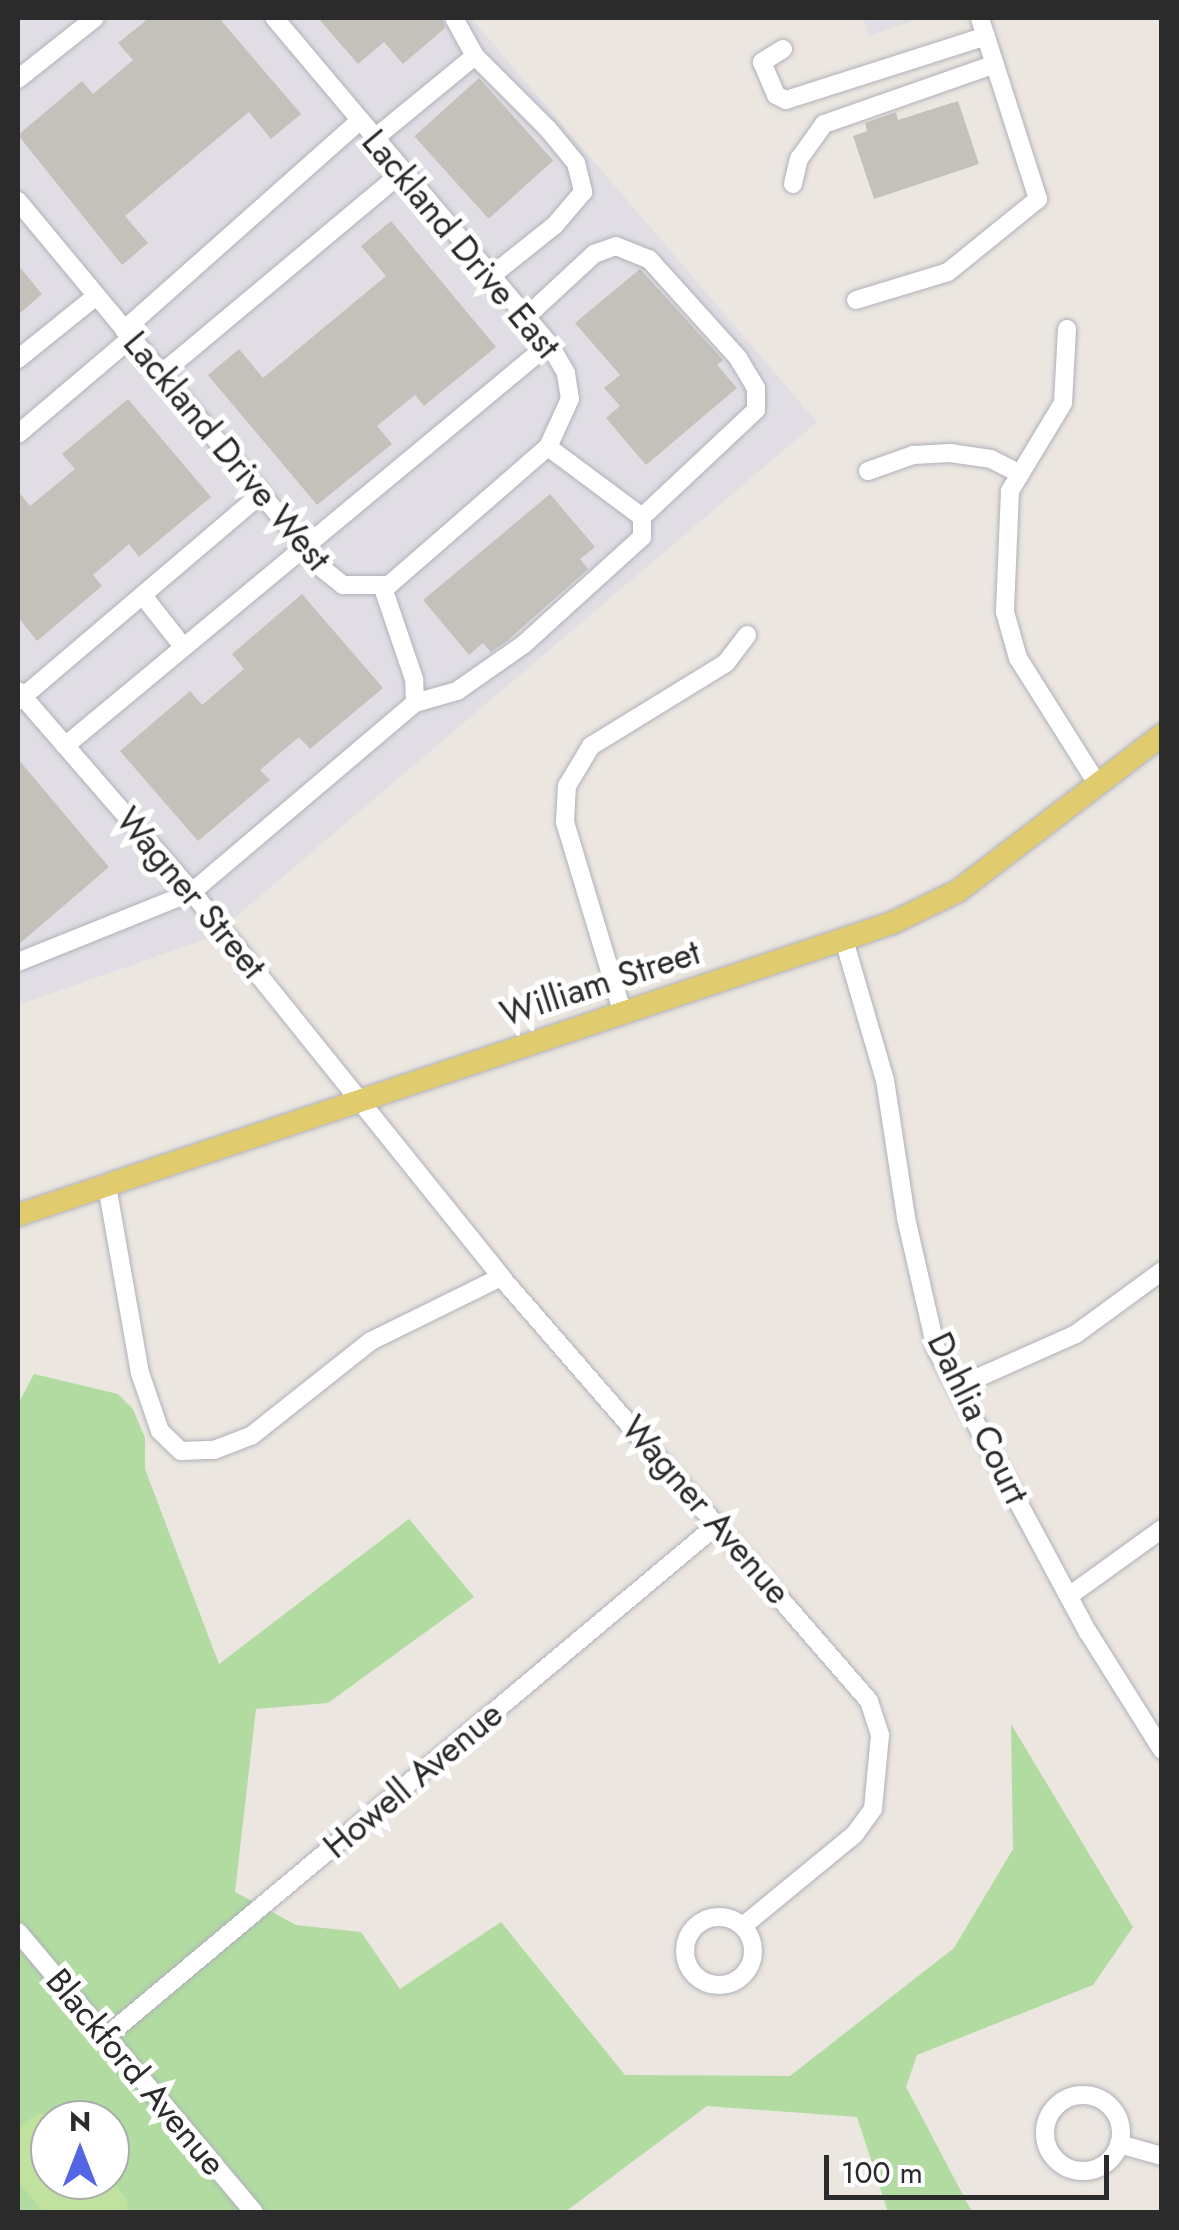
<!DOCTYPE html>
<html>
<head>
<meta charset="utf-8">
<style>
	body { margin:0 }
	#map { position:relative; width:1179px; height:2230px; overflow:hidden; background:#ebe6df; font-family:Jost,sans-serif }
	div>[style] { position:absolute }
	.industrial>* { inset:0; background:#e0dee4 }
	.green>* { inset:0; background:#b2dba2 }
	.pitch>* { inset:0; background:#c1e19f }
	.building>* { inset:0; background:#c4c0ba; transform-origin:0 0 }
	.roads { filter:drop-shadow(0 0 2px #afb0b9) drop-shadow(0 0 2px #afb0b9) }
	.minor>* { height:18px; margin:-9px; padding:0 9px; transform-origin:9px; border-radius:9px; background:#fff }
	.minor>.ring { margin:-9px; padding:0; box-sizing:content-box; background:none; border:18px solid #fff; border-radius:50% }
	.major>* { height:22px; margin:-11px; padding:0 11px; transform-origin:11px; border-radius:11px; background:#e0cc6f }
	span { translate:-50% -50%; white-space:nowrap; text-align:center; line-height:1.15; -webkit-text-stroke:10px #fff; paint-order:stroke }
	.street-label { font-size:35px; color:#2b2b2b }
	.frame { position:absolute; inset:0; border:20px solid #2b2b2b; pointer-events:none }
	.north { position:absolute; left:30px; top:2100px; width:100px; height:100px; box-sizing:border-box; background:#fff; border:2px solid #aaa; border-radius:50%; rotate:0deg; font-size:28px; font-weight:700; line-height:40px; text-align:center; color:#2b2b2b }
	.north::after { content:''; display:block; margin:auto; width:35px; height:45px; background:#5366e4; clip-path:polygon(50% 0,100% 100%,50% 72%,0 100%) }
	.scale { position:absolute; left:824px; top:2155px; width:285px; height:45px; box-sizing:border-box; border:5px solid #2b2b2b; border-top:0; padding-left:12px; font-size:30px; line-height:35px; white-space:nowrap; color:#2b2b2b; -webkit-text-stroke:8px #fff; paint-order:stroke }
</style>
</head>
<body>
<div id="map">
	<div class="industrial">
		<div style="clip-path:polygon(18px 18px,471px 18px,817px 422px,212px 937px,18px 1005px)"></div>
		<div style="clip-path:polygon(864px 18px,922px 18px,868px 36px)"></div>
	</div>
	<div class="green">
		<div style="clip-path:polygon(evenodd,34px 1374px,118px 1394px,133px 1409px,145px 1438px,145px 1469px,219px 1664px,409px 1519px,474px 1597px,328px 1703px,256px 1709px,235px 1892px,296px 1925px,361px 1932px,400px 1989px,501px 1922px,625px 2075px,790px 2076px,954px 1948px,1013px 1849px,1011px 1724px,1133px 1927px,1093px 1985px,917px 2055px,906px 2087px,972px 2212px,888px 2212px,857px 2117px,707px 2106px,565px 2212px,18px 2212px,18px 1404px,34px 1374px,50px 2120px,110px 2120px,110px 2180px,50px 2180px,50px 2120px)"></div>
	</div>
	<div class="pitch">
		<div style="clip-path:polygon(38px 2113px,59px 2120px,50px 2120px,50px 2180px,110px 2180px,127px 2199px,128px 2212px,44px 2212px,18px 2182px,18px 2128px)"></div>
	</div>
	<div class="building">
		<div style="clip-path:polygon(149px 18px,219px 18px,301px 114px,271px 139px,249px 112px,125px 216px,148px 243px,122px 265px,18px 135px,82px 81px,93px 94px,133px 60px,118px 43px)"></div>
		<div style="clip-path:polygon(318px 18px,442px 18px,445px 28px,403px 64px,384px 42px,358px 64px)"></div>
		<div style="left:479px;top:78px;width:111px;height:87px;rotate:48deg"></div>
		<div style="clip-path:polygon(958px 101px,979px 164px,874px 199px,853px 136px,867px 131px,865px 123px,896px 112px,898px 120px)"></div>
		<div style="clip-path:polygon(391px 221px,496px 347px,424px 406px,415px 395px,377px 426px,392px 444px,317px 505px,208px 375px,239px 349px,263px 378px,386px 276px,361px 246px)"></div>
		<div style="clip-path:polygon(18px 265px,42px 294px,18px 315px)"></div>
		<div style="clip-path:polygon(640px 269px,723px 360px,717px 365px,737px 388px,646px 465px,606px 418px,620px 406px,604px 388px,620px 375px,575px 323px)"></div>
		<div style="clip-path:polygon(128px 399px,211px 497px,139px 557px,129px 544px,93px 575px,102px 586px,37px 641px,18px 617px,18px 491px,30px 506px,75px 469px,62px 454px)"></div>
		<div style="clip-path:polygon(550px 494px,595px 547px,580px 559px,588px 569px,507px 641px,491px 652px,483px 643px,469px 655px,423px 600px)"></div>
		<div style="clip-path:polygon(302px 594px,383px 688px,310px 749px,299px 737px,260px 770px,270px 780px,198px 841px,120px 751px,190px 691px,202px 705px,244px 669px,232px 654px)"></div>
		<div style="clip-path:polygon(18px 759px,109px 867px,18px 945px)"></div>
	</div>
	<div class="roads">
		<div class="minor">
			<div style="left:454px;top:18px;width:43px;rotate:61.1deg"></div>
			<div style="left:783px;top:49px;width:25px;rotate:148deg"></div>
			<div style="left:762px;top:62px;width:36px;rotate:67deg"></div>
			<div style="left:776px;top:95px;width:11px;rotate:27deg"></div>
			<div style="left:786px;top:100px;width:210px;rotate:-17.7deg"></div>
			<div style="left:18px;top:79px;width:98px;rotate:-38.4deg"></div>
			<div style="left:375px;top:138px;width:129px;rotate:-39.4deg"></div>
			<div style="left:475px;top:56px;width:103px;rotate:45deg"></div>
			<div style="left:548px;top:129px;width:44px;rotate:50.5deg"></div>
			<div style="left:576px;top:163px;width:30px;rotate:76deg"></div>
			<div style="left:583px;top:192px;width:43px;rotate:130.3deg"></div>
			<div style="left:555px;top:225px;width:82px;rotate:141.4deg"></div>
			<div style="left:793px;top:184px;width:26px;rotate:-77deg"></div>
			<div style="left:799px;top:159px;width:43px;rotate:-54.5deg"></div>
			<div style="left:824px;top:124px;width:181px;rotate:-19.3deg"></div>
			<div style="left:18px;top:201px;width:478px;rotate:50.3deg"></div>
			<div style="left:323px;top:569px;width:26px;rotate:39deg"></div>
			<div style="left:343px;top:585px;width:46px"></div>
			<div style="left:389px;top:585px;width:211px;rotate:-41deg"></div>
			<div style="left:548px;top:447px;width:53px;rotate:-65.4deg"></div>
			<div style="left:570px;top:399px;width:26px;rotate:-99deg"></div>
			<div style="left:566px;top:373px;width:34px;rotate:-120deg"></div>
			<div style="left:549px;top:344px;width:426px;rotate:-130.1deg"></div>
			<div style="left:856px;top:300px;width:96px;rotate:-16.9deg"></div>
			<div style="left:948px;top:272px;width:116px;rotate:-39deg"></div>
			<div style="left:1038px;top:199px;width:190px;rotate:-107.8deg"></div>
			<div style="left:526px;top:317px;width:93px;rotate:-42.8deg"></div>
			<div style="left:594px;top:254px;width:23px;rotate:-20deg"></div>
			<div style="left:616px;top:246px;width:35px;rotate:22deg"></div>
			<div style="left:649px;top:259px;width:133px;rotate:48deg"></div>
			<div style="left:738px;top:358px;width:35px;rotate:59deg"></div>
			<div style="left:756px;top:388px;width:22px;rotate:90deg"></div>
			<div style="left:756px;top:410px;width:156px;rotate:136.8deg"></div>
			<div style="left:1067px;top:329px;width:74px;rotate:93.1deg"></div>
			<div style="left:1063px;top:403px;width:103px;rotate:121.1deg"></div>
			<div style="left:1010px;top:491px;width:121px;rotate:92.4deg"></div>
			<div style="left:1005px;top:612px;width:48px;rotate:74.2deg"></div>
			<div style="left:1018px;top:658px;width:150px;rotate:57.8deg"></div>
			<div style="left:124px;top:330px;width:314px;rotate:-41.6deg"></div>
			<div style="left:18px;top:359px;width:100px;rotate:-38.9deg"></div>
			<div style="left:161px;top:374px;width:315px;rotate:-39.9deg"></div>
			<div style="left:18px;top:434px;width:148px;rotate:-40.3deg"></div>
			<div style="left:868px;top:471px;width:48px;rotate:-19.6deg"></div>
			<div style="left:913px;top:455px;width:37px;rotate:-3deg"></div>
			<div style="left:950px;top:453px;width:41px;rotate:8.3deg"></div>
			<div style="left:991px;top:459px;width:33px;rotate:27deg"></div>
			<div style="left:144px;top:597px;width:60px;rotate:51.8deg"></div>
			<div style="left:18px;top:691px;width:266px;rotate:49.1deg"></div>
			<div style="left:192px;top:892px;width:494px;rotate:51.2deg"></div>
			<div style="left:501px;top:1277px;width:561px;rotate:49.04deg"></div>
			<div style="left:869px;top:1701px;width:36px;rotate:72deg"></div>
			<div style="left:880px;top:1735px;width:74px;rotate:95.4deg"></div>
			<div style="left:873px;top:1809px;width:31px;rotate:126deg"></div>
			<div style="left:855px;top:1834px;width:145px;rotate:140.6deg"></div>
			<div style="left:18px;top:701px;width:319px;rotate:-40.4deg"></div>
			<div style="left:415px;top:703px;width:44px;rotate:-15.9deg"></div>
			<div style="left:457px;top:691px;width:80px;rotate:-34.9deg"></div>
			<div style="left:523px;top:645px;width:161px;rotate:-42.2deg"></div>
			<div style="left:642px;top:537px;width:20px;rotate:-90deg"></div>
			<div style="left:642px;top:517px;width:117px;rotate:-143.3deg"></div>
			<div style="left:65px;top:746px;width:629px;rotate:-39.71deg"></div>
			<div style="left:844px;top:940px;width:146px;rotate:73.7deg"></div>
			<div style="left:885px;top:1080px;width:140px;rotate:81.3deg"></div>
			<div style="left:906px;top:1218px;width:134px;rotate:77.1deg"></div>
			<div style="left:936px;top:1349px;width:321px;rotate:61.8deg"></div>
			<div style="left:1088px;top:1632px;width:139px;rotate:57.9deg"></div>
			<div style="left:18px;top:962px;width:188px;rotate:-21.9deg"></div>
			<div style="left:192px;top:892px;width:292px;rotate:-40.3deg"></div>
			<div style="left:415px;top:703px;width:24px;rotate:-92deg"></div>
			<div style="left:414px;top:679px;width:99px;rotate:-108.8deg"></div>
			<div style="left:622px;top:1011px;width:197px;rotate:-106.8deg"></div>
			<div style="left:565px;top:822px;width:36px;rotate:-87deg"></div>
			<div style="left:567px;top:786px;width:47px;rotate:-59deg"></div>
			<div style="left:591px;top:746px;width:158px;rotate:-31.6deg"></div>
			<div style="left:726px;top:663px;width:35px;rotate:-53deg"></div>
			<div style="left:107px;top:1186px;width:190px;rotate:80deg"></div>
			<div style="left:140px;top:1373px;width:61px;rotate:71deg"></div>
			<div style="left:160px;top:1431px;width:29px;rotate:44deg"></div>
			<div style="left:181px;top:1451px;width:33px;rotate:-2deg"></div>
			<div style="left:214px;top:1450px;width:40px;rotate:-21deg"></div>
			<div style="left:251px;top:1436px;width:153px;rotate:-38.4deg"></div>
			<div style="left:371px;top:1341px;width:145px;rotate:-26.2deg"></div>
			<div style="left:957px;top:1387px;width:130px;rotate:-24deg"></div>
			<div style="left:1076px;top:1334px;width:107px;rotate:-36.2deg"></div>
			<div style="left:1069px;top:1596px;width:115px;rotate:-35.8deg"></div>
			<div class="ring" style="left:685px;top:1917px;width:50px;height:50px"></div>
			<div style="left:18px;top:1932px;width:366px;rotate:49.9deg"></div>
			<div style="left:108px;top:2035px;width:796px;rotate:-39.95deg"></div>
			<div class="ring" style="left:1045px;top:2095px;width:58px;height:58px"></div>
			<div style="left:1119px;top:2144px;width:45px;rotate:15.6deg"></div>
		</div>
		<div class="major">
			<div style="left:18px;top:1215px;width:921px;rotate:-18.47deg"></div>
			<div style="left:892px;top:923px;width:73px;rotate:-25.9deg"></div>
			<div style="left:958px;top:891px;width:257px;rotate:-37.4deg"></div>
		</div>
	</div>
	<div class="street-label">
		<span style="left:461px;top:244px;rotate:50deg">Lackland Drive East</span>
		<span style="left:227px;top:451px;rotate:50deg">Lackland Drive West</span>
		<span style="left:191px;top:893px;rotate:50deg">Wagner Street</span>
		<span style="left:600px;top:983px;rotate:-18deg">William Street</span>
		<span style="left:978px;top:1418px;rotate:64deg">Dahlia Court</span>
		<span style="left:706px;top:1510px;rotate:49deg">Wagner Avenue</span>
		<span style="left:413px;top:1780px;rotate:-40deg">Howell Avenue</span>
		<span style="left:136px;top:2072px;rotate:50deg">Blackford Avenue</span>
	</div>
	<div class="frame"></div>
	<div class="north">N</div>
	<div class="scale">100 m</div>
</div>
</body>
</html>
